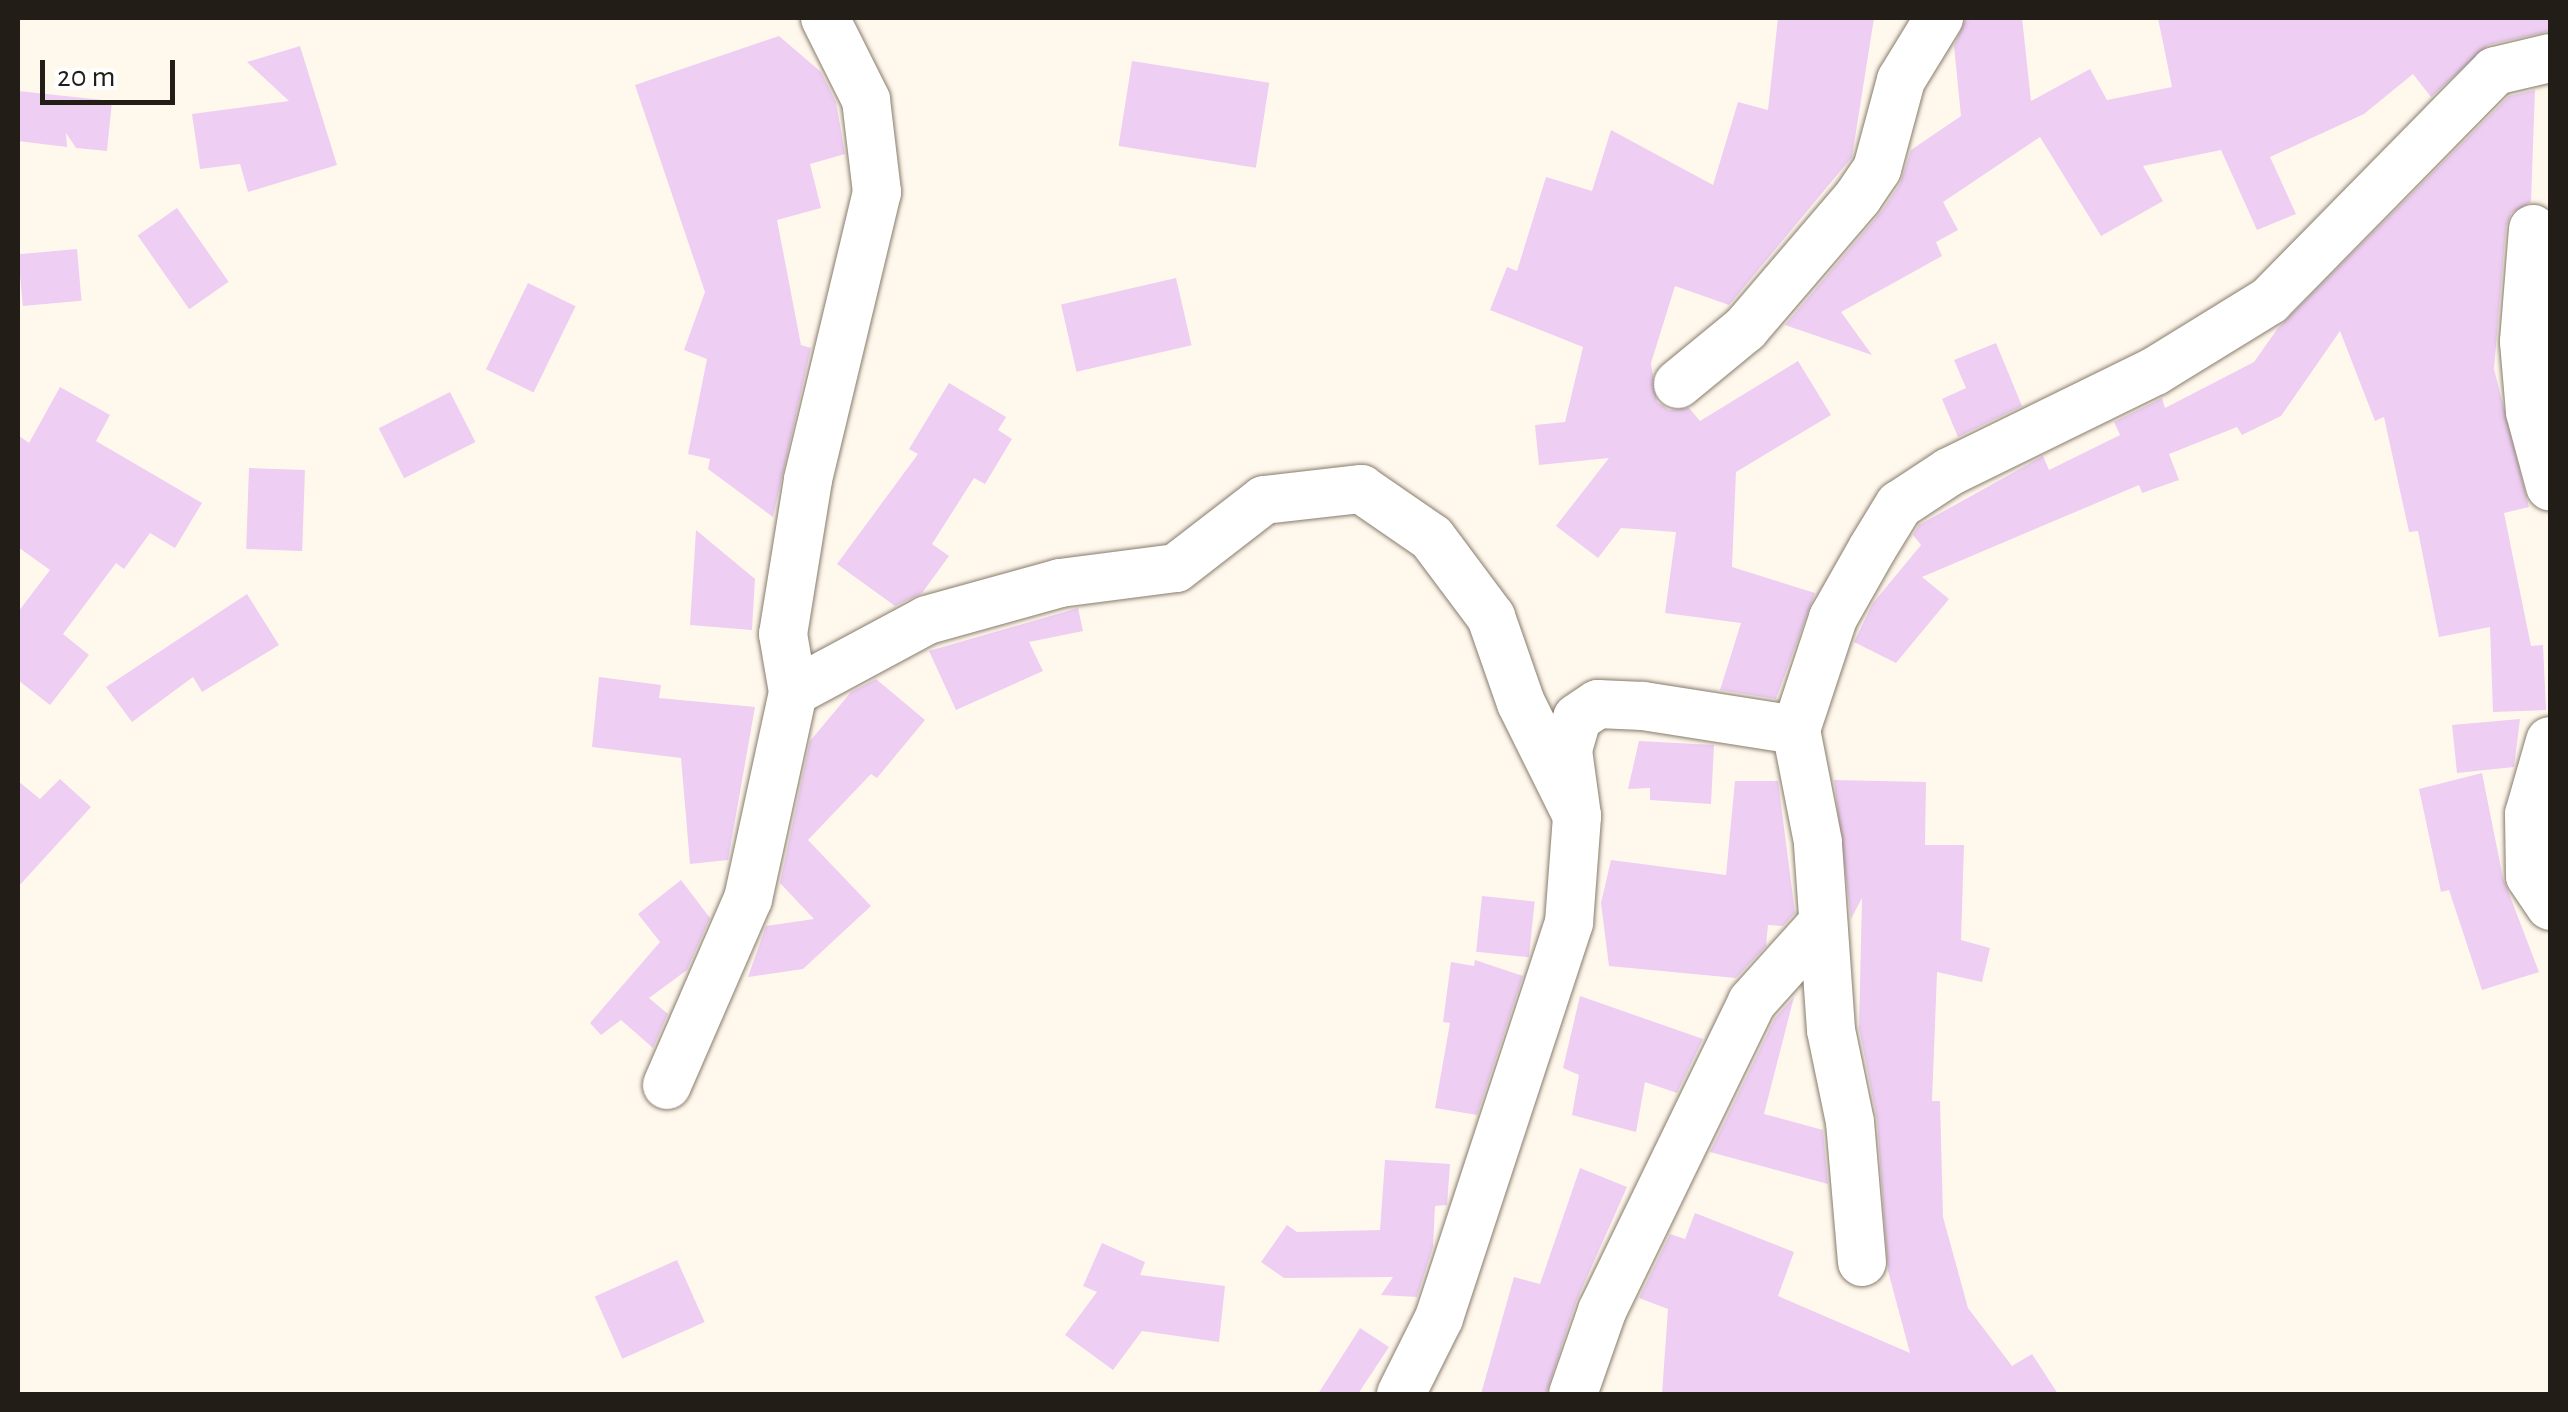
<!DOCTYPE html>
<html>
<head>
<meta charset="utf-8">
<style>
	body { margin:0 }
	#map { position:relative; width:2568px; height:1412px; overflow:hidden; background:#fff8ed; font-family:"Alegreya Sans",sans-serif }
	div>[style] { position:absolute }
	.building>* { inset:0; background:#eecef3; transform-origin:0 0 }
	.roads { filter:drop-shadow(0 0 2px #877c6c) drop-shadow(0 0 2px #877c6c) }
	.minor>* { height:48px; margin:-24px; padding:0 24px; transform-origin:24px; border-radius:24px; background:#fff }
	span { translate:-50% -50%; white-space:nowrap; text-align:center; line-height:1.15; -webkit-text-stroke:9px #fff; paint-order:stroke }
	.frame { position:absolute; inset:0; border:20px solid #221d17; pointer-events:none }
	.scale { position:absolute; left:40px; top:60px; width:135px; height:45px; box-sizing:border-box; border:5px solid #221d17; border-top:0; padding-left:12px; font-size:30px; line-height:35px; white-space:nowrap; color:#221d17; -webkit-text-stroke:8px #fff; paint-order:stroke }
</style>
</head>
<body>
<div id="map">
	<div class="building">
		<div style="clip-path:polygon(1778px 18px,1874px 18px,1852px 157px,1729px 305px,1675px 286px,1651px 363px,1657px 402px,1669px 410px,1689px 408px,1700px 421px,1798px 361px,1831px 415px,1736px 472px,1732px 567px,1815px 593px,1776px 699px,1720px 690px,1741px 623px,1665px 613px,1676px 532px,1621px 528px,1598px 558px,1556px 526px,1609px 458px,1539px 465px,1535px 425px,1565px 422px,1583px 347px,1490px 310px,1507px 267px,1517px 271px,1546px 177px,1592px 191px,1611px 130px,1713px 185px,1738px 102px,1768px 110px)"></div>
		<div style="clip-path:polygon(1966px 18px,2022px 18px,2031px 101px,2090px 69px,2107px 100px,2172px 87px,2158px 18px,2550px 18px,2550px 31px,2488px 45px,2431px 97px,2413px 74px,2364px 114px,2270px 157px,2296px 214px,2257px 230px,2221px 150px,2143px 166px,2163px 201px,2101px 236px,2040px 137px,1943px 202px,1958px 230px,1936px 242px,1942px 256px,1841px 312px,1872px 355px,1785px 325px,1881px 212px,1900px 184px,1911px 150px,1961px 116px,1954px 46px)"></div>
		<div style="clip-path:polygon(779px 36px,821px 72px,836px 102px,845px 154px,810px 164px,821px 208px,777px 220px,801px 345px,811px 348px,773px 517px,708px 469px,710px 459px,688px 454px,707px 359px,684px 350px,705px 292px,635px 85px)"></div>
		<div style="clip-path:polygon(300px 46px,337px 165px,248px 192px,240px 164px,200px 169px,192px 114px,289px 101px,247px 62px)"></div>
		<div style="left:1132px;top:61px;width:139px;height:86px;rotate:9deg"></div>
		<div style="clip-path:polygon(2535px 90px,2531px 202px,2511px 213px,2506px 227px,2494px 369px,2529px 507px,2504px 513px,2531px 646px,2543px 645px,2546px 710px,2493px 712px,2490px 627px,2439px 637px,2418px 531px,2409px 532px,2384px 417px,2375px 421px,2340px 331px,2281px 416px,2242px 435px,2237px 427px,2169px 454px,2179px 480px,2142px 493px,2139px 485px,1922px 577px,1949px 599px,1896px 663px,1854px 642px,1873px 603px,1921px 545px,1913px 535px,1919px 525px,2043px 456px,2049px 470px,2120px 435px,2114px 422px,2162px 398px,2165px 408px,2254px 362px,2278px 328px,2509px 96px)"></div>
		<div style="clip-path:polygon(18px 91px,112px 101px,107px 151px,76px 148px,66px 133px,67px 147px,18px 141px)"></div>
		<div style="left:177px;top:208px;width:90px;height:48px;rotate:55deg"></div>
		<div style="left:77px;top:249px;width:52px;height:59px;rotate:85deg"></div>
		<div style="left:1176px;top:278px;width:69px;height:118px;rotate:77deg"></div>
		<div style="left:528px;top:283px;width:53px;height:96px;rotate:26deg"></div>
		<div style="clip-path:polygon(1996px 343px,2022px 406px,1958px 437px,1942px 399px,1966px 388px,1954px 360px)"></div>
		<div style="clip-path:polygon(949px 383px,1006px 417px,998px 430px,1012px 439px,985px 484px,974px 478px,932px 544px,949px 556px,922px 593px,895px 606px,837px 564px,918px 454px,909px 449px)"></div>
		<div style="clip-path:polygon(60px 387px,110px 415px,96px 441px,202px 503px,175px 548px,150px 533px,124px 569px,116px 563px,63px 634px,89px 655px,50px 705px,18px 680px,18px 612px,50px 570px,18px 547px,18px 435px,29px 443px)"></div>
		<div style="left:450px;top:392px;width:56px;height:80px;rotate:63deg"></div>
		<div style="left:249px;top:468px;width:56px;height:81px;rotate:2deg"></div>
		<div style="clip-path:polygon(696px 530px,755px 579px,752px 630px,690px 625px)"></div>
		<div style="clip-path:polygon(247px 594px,279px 645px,202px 692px,193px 677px,132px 722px,106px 687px)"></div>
		<div style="clip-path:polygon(1078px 608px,1083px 631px,1029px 642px,1043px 671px,956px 710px,929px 651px)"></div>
		<div style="clip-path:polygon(599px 677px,661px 685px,659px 698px,755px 707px,728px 860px,690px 864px,681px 758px,592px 747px)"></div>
		<div style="clip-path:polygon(876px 679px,925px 720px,877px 778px,871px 774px,808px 840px,871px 906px,803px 969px,748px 977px,766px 926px,814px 919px,780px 883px,810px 741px,851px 692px)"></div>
		<div style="clip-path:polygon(2520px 719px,2514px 767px,2457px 773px,2452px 725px)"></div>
		<div style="clip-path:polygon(1639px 741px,1714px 745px,1711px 804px,1650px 800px,1650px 788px,1628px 789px)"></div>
		<div style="clip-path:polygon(2482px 773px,2503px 878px,2539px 972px,2482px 990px,2449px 890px,2441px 892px,2419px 789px)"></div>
		<div style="clip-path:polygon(60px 779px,91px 807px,18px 887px,18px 781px,40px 799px)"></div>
		<div style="clip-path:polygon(1834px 780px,1926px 782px,1925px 845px,1964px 845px,1961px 940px,1990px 948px,1982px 982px,1937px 972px,1932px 1101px,1940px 1101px,1943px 1217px,1968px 1308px,2012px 1366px,2032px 1354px,2058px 1394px,1662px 1394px,1668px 1309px,1639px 1298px,1670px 1234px,1685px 1239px,1695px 1213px,1794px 1252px,1778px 1296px,1910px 1353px,1888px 1271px,1877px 1119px,1859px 1028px,1862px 898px,1851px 919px)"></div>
		<div style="clip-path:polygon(1735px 781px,1778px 781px,1795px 913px,1783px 926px,1768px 925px,1766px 946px,1736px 978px,1609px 966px,1601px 903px,1611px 860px,1726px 875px)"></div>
		<div style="clip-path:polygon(681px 880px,710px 918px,687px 970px,649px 998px,668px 1014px,653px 1048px,621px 1020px,601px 1035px,590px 1023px,660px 942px,638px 914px)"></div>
		<div style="left:1482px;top:896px;width:53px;height:56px;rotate:6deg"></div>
		<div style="clip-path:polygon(1475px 960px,1523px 976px,1477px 1115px,1435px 1108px,1450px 1023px,1443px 1022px,1451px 962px,1474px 966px)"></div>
		<div style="clip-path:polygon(1580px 996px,1703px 1039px,1677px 1093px,1645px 1082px,1636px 1132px,1572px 1115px,1579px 1075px,1563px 1068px)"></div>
		<div style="clip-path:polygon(1794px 997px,1764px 1114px,1823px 1130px,1828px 1184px,1710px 1152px,1775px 1018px)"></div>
		<div style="clip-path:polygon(1385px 1160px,1450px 1164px,1447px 1205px,1435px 1206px,1433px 1247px,1417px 1297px,1381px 1295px,1393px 1277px,1284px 1278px,1261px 1262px,1287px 1225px,1297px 1232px,1380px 1230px)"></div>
		<div style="clip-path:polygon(1580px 1168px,1627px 1187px,1576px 1302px,1546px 1394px,1481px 1394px,1514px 1277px,1540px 1284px)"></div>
		<div style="clip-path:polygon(1102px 1243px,1145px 1262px,1140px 1275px,1225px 1286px,1219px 1342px,1142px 1331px,1113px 1370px,1065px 1335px,1097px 1292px,1083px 1286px)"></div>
		<div style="left:677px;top:1260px;width:68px;height:90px;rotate:66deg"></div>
		<div style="clip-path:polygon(1360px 1328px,1389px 1347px,1358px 1394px,1318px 1394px)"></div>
	</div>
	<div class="roads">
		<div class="minor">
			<div style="left:825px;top:18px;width:92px;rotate:63.4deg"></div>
			<div style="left:866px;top:100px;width:93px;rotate:83.2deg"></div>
			<div style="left:877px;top:192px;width:296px;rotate:103.5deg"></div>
			<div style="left:808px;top:480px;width:156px;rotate:99.2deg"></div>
			<div style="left:783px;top:634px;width:59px;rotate:80.2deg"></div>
			<div style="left:793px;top:692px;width:152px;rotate:-28.2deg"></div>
			<div style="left:927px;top:620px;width:138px;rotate:-15.5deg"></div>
			<div style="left:1060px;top:583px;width:117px;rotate:-7.4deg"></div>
			<div style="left:1176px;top:568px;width:111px;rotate:-37.7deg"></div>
			<div style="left:1264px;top:500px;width:98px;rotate:-6.5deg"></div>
			<div style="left:1361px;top:489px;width:86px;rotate:34.6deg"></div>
			<div style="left:1432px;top:538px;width:99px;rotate:53.2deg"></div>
			<div style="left:1491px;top:617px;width:91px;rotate:70.8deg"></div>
			<div style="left:1521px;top:703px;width:126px;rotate:63.6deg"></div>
			<div style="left:2533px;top:229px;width:113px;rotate:94.6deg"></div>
			<div style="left:2524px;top:342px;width:70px;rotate:85.1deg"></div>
			<div style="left:2530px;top:412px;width:77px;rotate:74.9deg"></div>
			<div style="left:1678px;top:384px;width:87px;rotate:-39.4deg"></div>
			<div style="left:1745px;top:329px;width:174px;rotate:-49.4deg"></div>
			<div style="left:1858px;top:197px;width:34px;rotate:-56deg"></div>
			<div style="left:1877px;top:169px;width:92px;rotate:-74.9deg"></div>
			<div style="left:1901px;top:80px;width:73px;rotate:-58.5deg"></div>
			<div style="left:2550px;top:741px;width:76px;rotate:106deg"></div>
			<div style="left:2529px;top:814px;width:62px;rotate:89.1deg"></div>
			<div style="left:2530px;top:876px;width:36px;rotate:56deg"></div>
			<div style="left:667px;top:1085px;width:203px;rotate:-66.5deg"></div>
			<div style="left:748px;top:899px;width:212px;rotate:-77.7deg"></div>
			<div style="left:1862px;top:1262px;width:141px;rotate:-94.9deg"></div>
			<div style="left:1850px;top:1122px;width:94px;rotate:-101.7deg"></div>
			<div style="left:1831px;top:1030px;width:188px;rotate:-94deg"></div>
			<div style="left:1818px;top:842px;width:114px;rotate:-101.1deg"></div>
			<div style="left:1796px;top:730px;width:118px;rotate:-71.7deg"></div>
			<div style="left:1833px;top:618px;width:79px;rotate:-60.5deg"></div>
			<div style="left:1872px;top:549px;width:52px;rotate:-58.5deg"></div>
			<div style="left:1899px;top:505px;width:60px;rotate:-33.4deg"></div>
			<div style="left:1949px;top:472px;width:229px;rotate:-26.1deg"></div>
			<div style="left:2155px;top:371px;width:134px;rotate:-31.6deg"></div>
			<div style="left:2269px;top:301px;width:322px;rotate:-45.5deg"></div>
			<div style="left:2495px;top:71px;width:57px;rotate:-13.3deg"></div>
			<div style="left:1401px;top:1394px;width:85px;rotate:-63.4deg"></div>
			<div style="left:1439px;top:1318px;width:416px;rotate:-71.8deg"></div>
			<div style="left:1569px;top:923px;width:107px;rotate:-85.7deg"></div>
			<div style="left:1577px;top:816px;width:67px;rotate:-97.8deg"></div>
			<div style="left:1568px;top:750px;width:33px;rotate:-74deg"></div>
			<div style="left:1577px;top:718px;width:25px;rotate:-34deg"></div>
			<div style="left:1598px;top:704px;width:45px;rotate:2.5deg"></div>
			<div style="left:1643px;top:706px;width:155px;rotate:8.9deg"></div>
			<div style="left:1573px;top:1394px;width:88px;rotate:-70.7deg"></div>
			<div style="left:1602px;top:1311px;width:343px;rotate:-64.1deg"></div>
			<div style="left:1752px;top:1002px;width:106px;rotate:-48.1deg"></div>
		</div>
	</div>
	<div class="frame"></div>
	<div class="scale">20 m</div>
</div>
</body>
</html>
